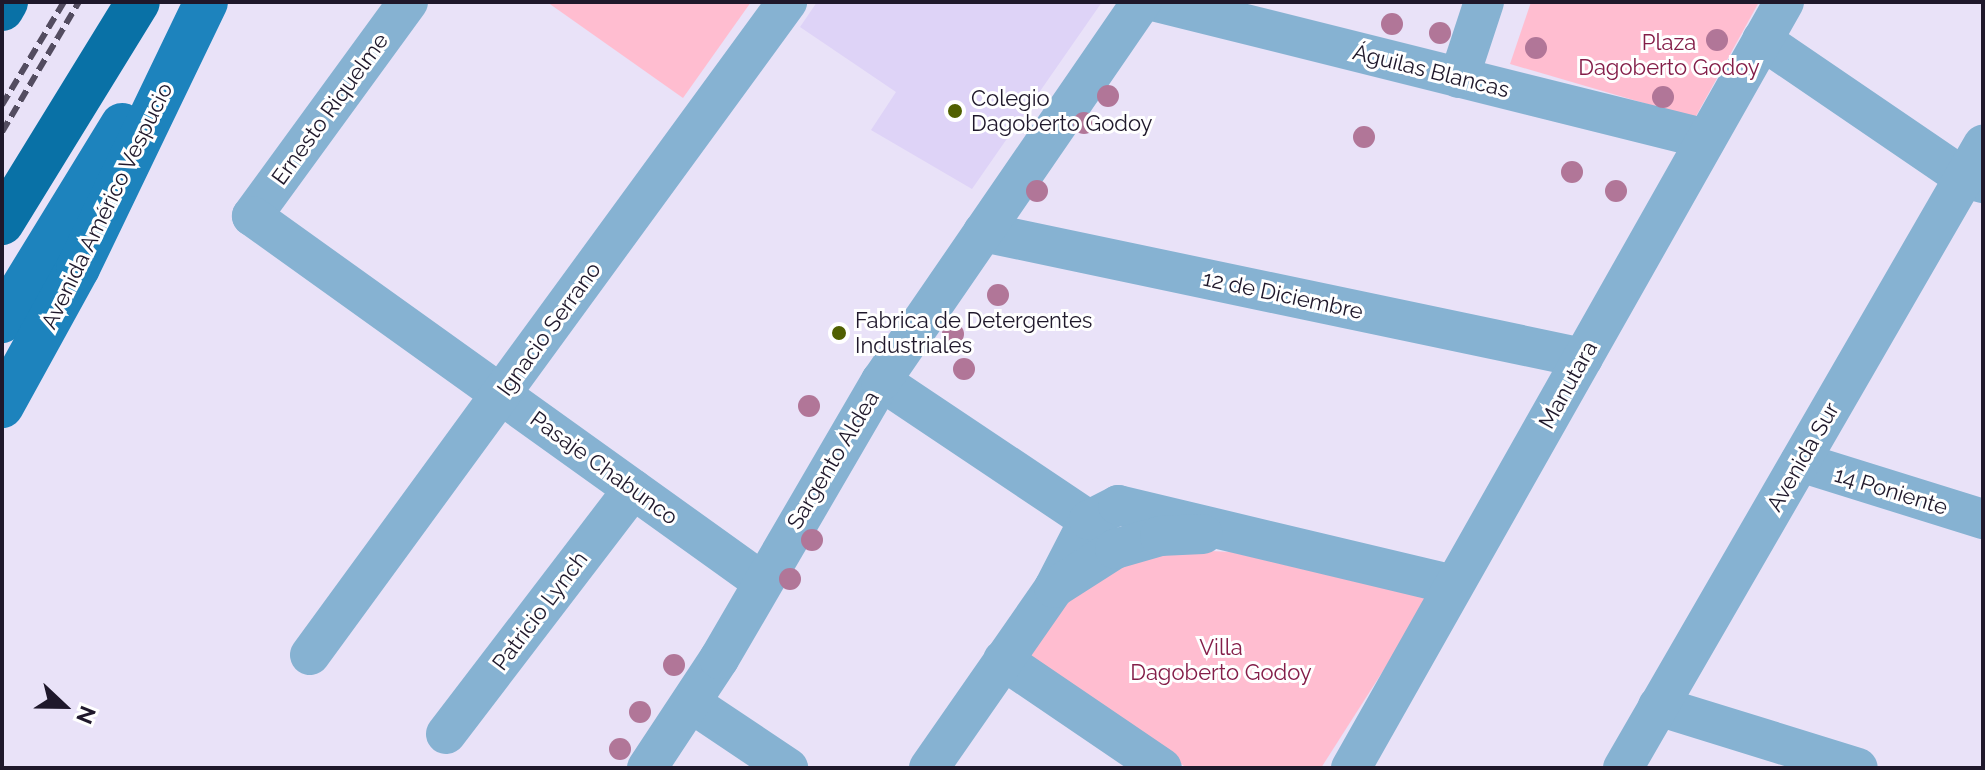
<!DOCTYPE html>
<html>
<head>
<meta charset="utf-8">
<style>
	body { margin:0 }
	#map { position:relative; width:1985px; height:770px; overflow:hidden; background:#e9e2f8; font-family:Raleway,sans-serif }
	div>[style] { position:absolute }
	.built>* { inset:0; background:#ded3f7 }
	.green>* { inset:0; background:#ffbdd0 }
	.minor>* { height:40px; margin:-20px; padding:0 20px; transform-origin:20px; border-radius:20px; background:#86b2d2 }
	.major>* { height:44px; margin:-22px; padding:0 22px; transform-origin:22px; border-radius:22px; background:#1d83bd }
	.highway>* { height:44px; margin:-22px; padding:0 22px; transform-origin:22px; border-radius:22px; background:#0971a6 }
	.rail>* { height:6px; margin-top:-3px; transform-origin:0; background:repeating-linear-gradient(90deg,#534c60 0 12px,transparent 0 18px) }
	.trees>* { width:22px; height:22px; margin:-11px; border-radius:50%; background:#b17698 }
	.dots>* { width:22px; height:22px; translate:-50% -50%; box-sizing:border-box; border:4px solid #fff; border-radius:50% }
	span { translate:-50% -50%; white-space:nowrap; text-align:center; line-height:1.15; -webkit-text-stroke:6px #fff; paint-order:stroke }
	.park-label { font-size:22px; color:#841e49 }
	.street-label { font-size:22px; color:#1f182b }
	.poi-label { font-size:22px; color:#1f182b }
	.left { translate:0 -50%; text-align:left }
	.frame { position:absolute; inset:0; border:4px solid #1f182b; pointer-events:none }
	.north { position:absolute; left:24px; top:666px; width:80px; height:80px; -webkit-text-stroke:6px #fff; paint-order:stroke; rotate:112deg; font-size:22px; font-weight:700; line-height:32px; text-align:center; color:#1f182b }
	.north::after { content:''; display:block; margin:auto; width:28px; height:36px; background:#1f182b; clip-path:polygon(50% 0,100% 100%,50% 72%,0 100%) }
</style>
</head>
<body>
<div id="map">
	<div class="built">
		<div style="clip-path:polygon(817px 2px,1102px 2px,972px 189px,871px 130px,896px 92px,800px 27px)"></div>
	</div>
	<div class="green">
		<div style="clip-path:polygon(547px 2px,751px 2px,683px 98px)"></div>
		<div style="clip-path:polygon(1531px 2px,1759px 2px,1695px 118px,1510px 64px)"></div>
		<div style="clip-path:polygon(1170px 549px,1231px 552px,1429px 599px,1321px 768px,1187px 768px,1024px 659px,1067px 599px,1096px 577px)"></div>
	</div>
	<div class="minor">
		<div style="left:408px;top:2px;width:265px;rotate:126.1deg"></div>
		<div style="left:252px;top:216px;width:626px;rotate:35.64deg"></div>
		<div style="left:1157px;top:2px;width:566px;rotate:14.01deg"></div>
		<div style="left:1762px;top:40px;width:245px;rotate:34.3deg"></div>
		<div style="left:1964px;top:178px;width:20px;rotate:15deg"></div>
		<div style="left:1459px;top:78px;width:80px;rotate:-71.8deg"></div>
		<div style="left:983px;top:232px;width:613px;rotate:11.86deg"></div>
		<div style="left:881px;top:381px;width:250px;rotate:33.8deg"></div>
		<div style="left:1800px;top:462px;width:192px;rotate:17.3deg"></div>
		<div style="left:1054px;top:588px;width:76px;rotate:-62.8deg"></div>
		<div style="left:1089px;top:520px;width:33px;rotate:-27deg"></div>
		<div style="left:1118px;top:505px;width:345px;rotate:13.4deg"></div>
		<div style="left:310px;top:655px;width:809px;rotate:-53.85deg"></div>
		<div style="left:1003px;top:660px;width:192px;rotate:34.2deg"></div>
		<div style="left:691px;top:703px;width:117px;rotate:33.8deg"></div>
		<div style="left:1658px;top:706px;width:209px;rotate:17.2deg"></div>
		<div style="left:446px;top:734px;width:308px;rotate:-52.6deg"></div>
		<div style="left:647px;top:768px;width:131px;rotate:-56.6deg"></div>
		<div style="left:719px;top:659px;width:322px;rotate:-59.8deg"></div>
		<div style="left:881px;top:381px;width:460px;rotate:-55.5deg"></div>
		<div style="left:929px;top:768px;width:219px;rotate:-55.2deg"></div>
		<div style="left:1054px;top:588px;width:72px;rotate:-32.6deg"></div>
		<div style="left:1115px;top:549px;width:47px;rotate:-16.1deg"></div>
		<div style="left:1160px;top:536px;width:43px;rotate:-2.7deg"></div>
		<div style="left:1351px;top:768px;width:880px;rotate:-60.52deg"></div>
		<div style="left:1623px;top:768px;width:720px;rotate:-59.98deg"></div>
	</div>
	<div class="major">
		<div style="left:2px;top:321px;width:230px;rotate:-58.5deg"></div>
		<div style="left:2px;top:406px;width:158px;rotate:-61.2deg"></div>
		<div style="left:78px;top:268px;width:295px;rotate:-64.3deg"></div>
	</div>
	<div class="highway">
		<div style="left:2px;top:9px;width:8px;rotate:-60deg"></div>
		<div style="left:2px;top:223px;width:259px;rotate:-58.4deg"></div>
	</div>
	<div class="rail">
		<div style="left:2px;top:105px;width:120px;rotate:-59deg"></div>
		<div style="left:2px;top:132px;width:151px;rotate:-59.4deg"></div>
	</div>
	<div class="trees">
		<div style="left:1392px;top:24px"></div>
		<div style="left:1440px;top:33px"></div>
		<div style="left:1717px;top:40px"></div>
		<div style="left:1536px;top:48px"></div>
		<div style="left:1108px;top:96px"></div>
		<div style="left:1663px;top:97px"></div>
		<div style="left:1084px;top:123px"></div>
		<div style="left:1364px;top:137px"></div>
		<div style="left:1572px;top:172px"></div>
		<div style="left:1037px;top:191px"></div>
		<div style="left:1616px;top:191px"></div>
		<div style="left:998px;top:295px"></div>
		<div style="left:953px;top:334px"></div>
		<div style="left:964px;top:369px"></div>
		<div style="left:809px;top:406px"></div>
		<div style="left:812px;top:540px"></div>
		<div style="left:790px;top:579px"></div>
		<div style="left:674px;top:665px"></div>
		<div style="left:640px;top:712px"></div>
		<div style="left:620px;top:749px"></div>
	</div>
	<div class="dots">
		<div style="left:955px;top:111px;background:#505f01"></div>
		<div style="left:839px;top:333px;background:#505f01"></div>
	</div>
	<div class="park-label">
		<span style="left:1669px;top:55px">Plaza<br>Dagoberto Godoy</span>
		<span style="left:1221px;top:660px">Villa<br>Dagoberto Godoy</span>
	</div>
	<div class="street-label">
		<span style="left:1431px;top:71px;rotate:14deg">Águilas Blancas</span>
		<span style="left:330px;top:109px;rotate:-54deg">Ernesto Riquelme</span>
		<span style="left:107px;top:206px;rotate:-64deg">Avenida Américo Vespucio</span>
		<span style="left:1283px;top:295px;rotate:12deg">12 de Diciembre</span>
		<span style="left:549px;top:329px;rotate:-54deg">Ignacio Serrano</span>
		<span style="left:1568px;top:385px;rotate:-61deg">Manutara</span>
		<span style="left:1803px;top:457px;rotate:-60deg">Avenida Sur</span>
		<span style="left:833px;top:460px;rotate:-59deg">Sargento Aldea</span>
		<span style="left:604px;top:468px;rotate:36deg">Pasaje Chabunco</span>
		<span style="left:1891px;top:491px;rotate:17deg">14 Poniente</span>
		<span style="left:540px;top:611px;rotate:-53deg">Patricio Lynch</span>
	</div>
	<div class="poi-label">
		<span class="left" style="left:971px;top:111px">Colegio<br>Dagoberto Godoy</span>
		<span class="left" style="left:855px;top:333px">Fabrica de Detergentes<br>Industriales</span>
	</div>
	<div class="frame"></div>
	<div class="north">N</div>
</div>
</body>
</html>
